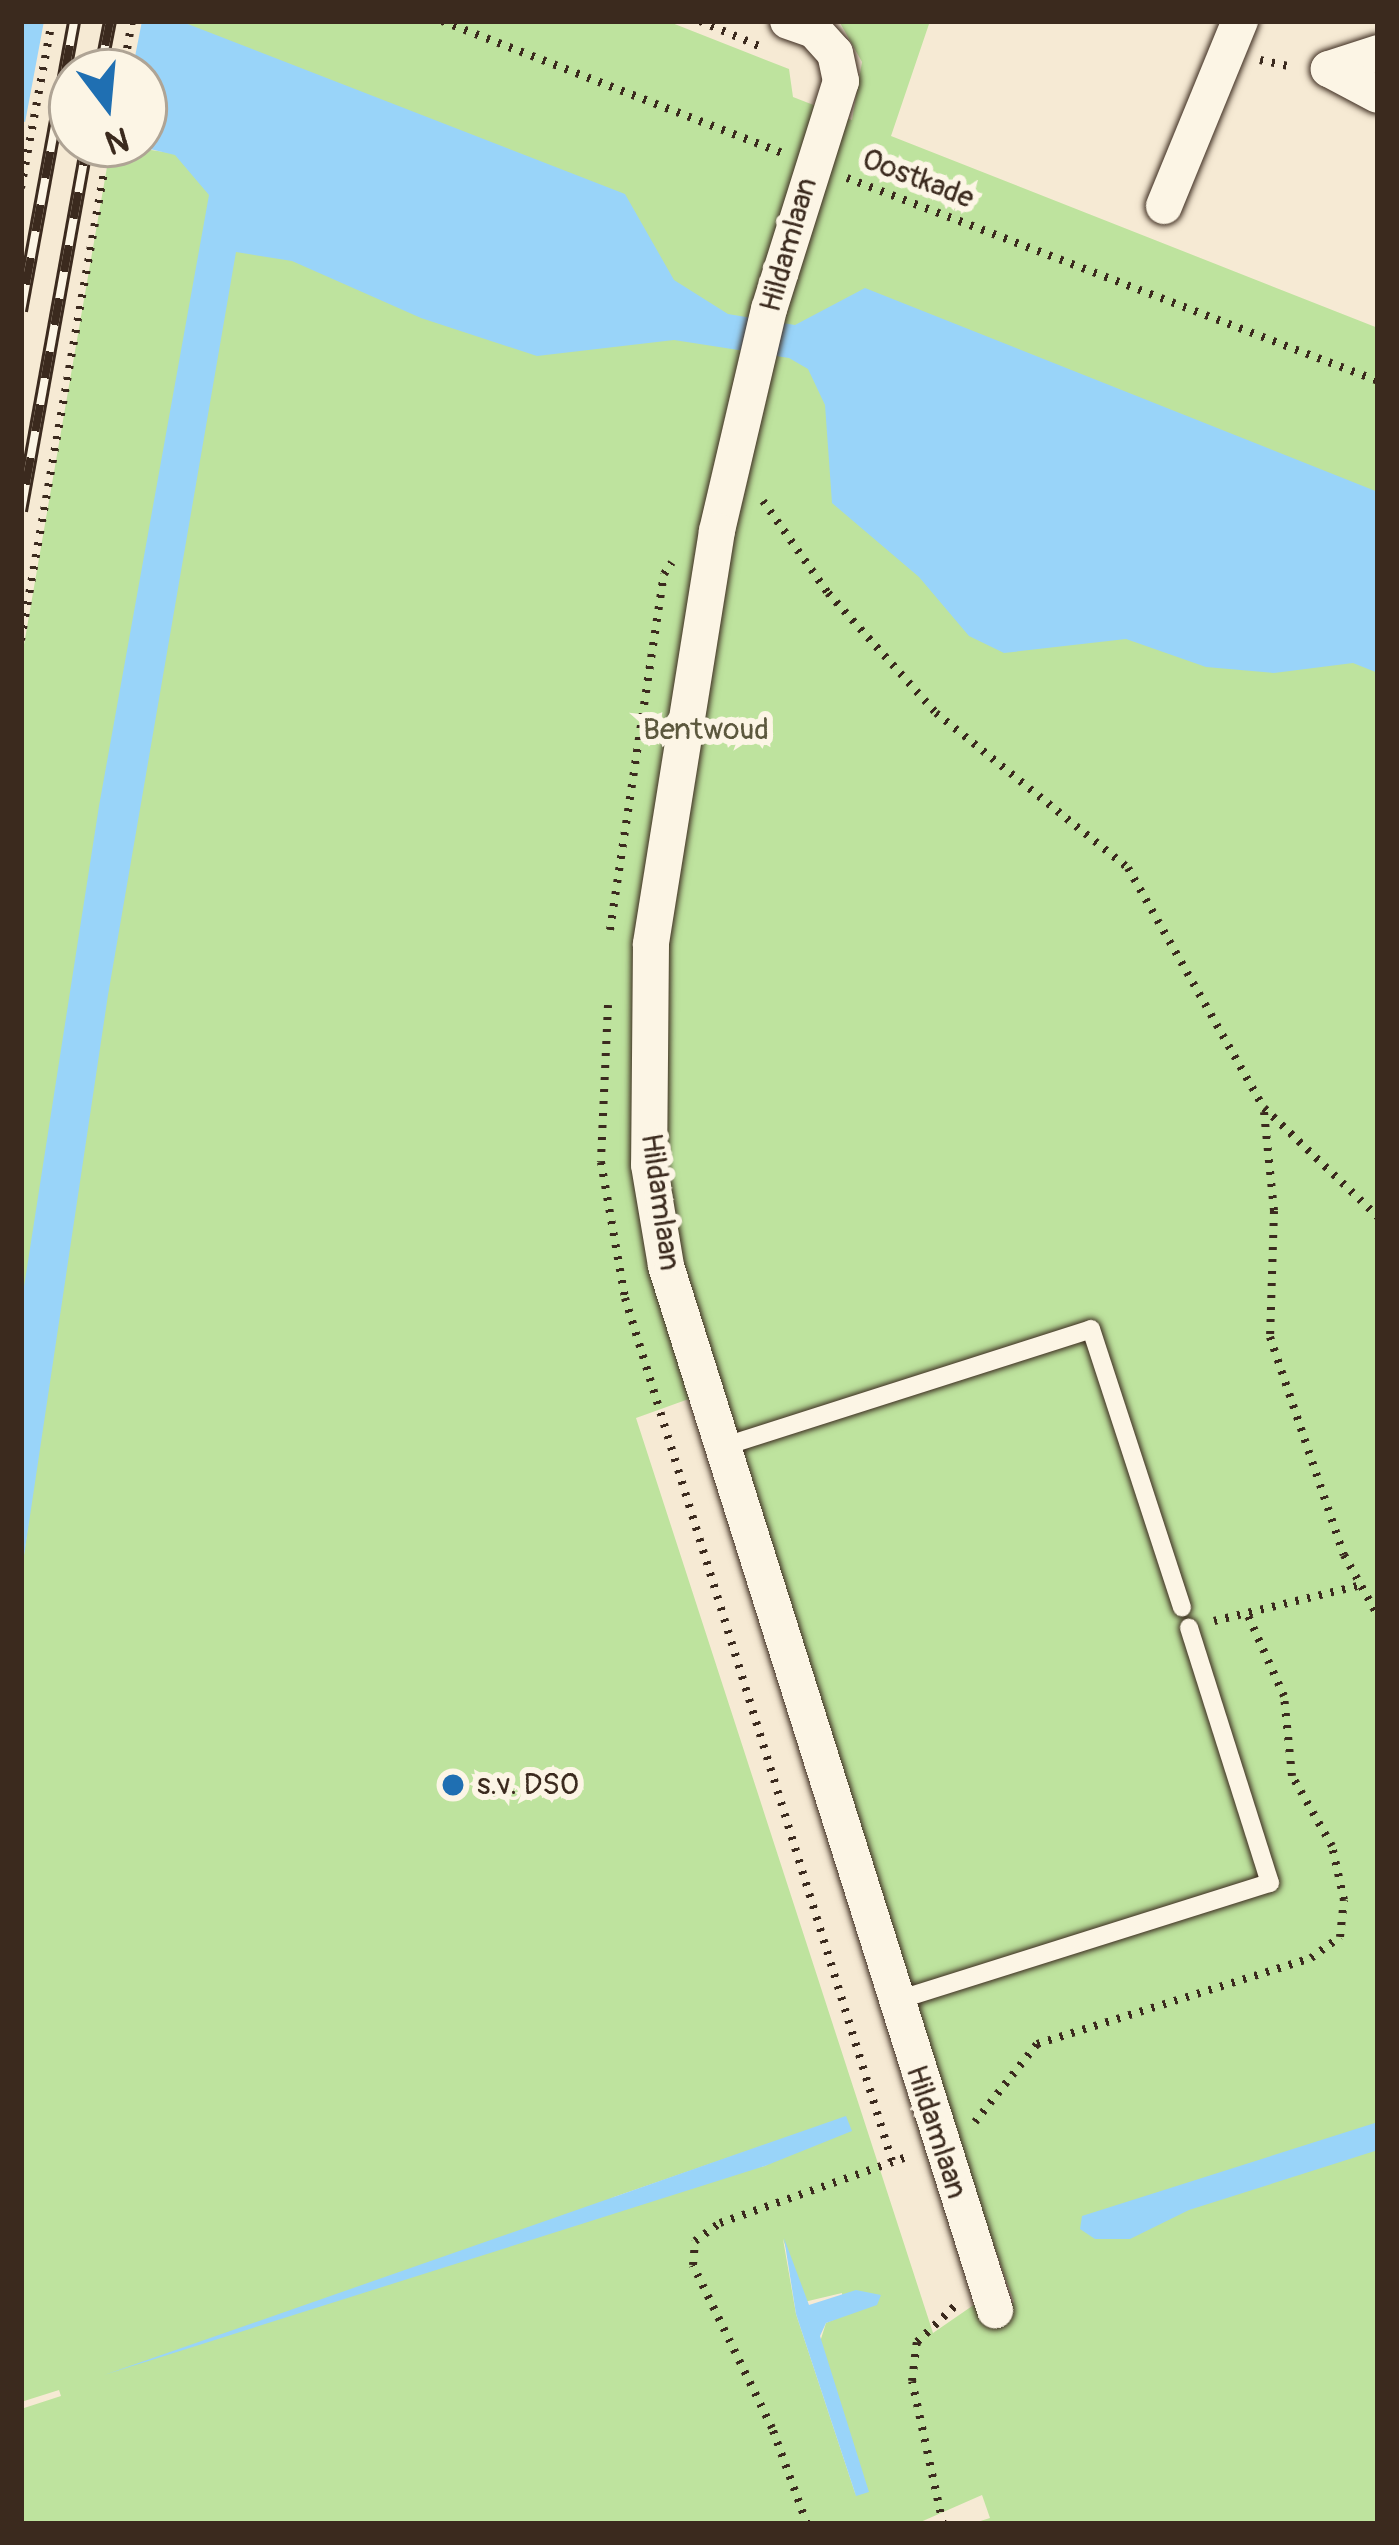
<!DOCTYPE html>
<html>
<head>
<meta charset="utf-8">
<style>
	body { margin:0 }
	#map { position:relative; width:1399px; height:2545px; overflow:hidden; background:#f6ead4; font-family:Pangolin,sans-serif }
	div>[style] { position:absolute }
	.green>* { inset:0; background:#bee39e }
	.water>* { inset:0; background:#99d4f9 }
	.pier>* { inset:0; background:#f6ead4 }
	.path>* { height:8px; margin-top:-4px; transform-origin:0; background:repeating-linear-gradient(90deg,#3b2a1e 0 3px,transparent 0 12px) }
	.roads { filter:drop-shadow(0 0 3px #3b2a1e) drop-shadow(0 0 3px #3b2a1e) }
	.lane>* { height:18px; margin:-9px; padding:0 9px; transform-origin:9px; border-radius:9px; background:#fcf5e5 }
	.street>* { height:36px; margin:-18px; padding:0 18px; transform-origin:18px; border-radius:18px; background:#fcf5e5 }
	.rail>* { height:14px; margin-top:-7px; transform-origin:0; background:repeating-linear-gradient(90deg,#fcf5e5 0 27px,#3b2a1e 0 54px); box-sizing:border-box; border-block:3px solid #3b2a1e }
	.dots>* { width:33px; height:33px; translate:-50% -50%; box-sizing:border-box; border:6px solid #fcf5e5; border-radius:50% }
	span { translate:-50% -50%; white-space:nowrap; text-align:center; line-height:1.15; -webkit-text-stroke:12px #fcf5e5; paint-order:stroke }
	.street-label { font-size:30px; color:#3b2a1e }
	.park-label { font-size:30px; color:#5c583e }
	.poi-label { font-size:30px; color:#3b2a1e }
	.left { translate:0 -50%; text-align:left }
	.frame { position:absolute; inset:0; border:24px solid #3b2a1e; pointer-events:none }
	.north { position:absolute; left:48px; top:48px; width:120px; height:120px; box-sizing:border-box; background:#fcf5e5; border:3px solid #afa495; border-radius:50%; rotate:164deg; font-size:33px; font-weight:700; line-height:48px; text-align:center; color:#3b2a1e }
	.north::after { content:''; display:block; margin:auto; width:42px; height:54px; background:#1f6fb2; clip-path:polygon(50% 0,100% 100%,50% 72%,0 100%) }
</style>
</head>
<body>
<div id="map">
	<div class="green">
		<div style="clip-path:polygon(evenodd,180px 21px,667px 21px,789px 69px,793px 97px,852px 120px,862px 62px,839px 21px,930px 21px,891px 136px,1378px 328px,1378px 2524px,971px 2524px,990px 2518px,982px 2495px,916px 2524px,21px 2524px,21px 2409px,61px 2396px,59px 2390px,21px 2402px,21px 1576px,29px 1519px,21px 1520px,21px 662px,111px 144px,171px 153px,193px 27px,180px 21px,722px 1387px,921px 2040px,1014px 2302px,995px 2310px,978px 2302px,933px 2333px,636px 1418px,722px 1387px,180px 21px,846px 2117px,765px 2166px,611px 2198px,846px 2117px,180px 21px,783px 2239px,804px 2302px,842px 2293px,842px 2316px,826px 2323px,820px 2342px,856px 2496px,796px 2314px,783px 2239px)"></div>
	</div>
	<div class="water">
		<div style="clip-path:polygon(21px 21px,180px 21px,625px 194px,674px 280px,728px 314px,795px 325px,865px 288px,1378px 492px,1378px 673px,1353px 663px,1274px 673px,1206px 667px,1126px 639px,1004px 653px,969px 636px,919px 577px,832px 503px,825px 405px,808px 369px,789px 358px,674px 340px,537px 356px,421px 318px,292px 261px,236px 252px,108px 995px,21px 1576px,21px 1306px,99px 806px,209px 195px,175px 155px,129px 144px,144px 144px,144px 72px,72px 72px,72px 132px,21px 121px)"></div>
		<div style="clip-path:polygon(846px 2116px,852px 2131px,765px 2166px,104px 2375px)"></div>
		<div style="clip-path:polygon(1378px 2122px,1378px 2150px,1189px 2210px,1130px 2239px,1095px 2239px,1080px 2229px,1082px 2216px)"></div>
		<div style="clip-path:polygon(784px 2238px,809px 2305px,856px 2290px,881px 2295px,877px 2305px,826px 2323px,820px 2336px,869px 2492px,856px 2496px,796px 2314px)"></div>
	</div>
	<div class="pier">
		<div style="clip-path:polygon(44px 21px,142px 21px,132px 72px,72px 72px,72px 138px,24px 128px)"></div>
	</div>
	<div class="path">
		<div style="left:442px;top:21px;width:365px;rotate:21.2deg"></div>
		<div style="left:700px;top:21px;width:64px;rotate:23deg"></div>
		<div style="left:1260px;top:60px;width:33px;rotate:12deg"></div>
		<div style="left:123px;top:72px;width:52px;rotate:-80deg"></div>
		<div style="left:847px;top:178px;width:568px;rotate:20.92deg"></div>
		<div style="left:21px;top:188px;width:170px;rotate:-79.5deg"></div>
		<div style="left:763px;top:501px;width:113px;rotate:54.8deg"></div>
		<div style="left:828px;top:593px;width:161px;rotate:48deg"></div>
		<div style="left:936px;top:713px;width:247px;rotate:38.9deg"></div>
		<div style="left:1128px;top:868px;width:276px;rotate:60.5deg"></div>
		<div style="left:1264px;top:1108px;width:158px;rotate:43.7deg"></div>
		<div style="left:21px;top:640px;width:504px;rotate:-79.94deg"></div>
		<div style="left:610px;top:930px;width:360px;rotate:-81.4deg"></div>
		<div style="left:664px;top:574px;width:14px;rotate:-56deg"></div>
		<div style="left:608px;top:1005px;width:157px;rotate:92.6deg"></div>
		<div style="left:601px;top:1162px;width:138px;rotate:80deg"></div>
		<div style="left:625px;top:1298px;width:903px;rotate:72.81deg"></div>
		<div style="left:1264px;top:1112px;width:100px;rotate:84.2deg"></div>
		<div style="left:1274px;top:1211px;width:126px;rotate:91.8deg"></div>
		<div style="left:1270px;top:1337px;width:230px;rotate:71.3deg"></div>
		<div style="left:1344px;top:1555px;width:70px;rotate:60.9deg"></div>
		<div style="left:1214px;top:1621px;width:148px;rotate:-13.7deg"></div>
		<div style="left:975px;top:2122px;width:100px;rotate:-51.5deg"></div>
		<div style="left:1037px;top:2044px;width:287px;rotate:-17.4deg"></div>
		<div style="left:1311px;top:1958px;width:36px;rotate:-36deg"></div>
		<div style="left:1340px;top:1937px;width:37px;rotate:-84deg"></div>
		<div style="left:1344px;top:1900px;width:55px;rotate:-102.5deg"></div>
		<div style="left:1332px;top:1846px;width:81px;rotate:-119.7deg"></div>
		<div style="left:1292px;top:1776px;width:80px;rotate:-95.7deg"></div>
		<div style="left:1284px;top:1696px;width:93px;rotate:-114.1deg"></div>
		<div style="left:807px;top:2524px;width:102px;rotate:-110deg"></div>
		<div style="left:772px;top:2428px;width:181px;rotate:-115.9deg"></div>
		<div style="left:693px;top:2265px;width:24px;rotate:-85deg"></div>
		<div style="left:695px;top:2241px;width:31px;rotate:-36deg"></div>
		<div style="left:720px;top:2223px;width:201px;rotate:-19.5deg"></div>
		<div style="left:943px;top:2524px;width:146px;rotate:-102.2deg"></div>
		<div style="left:912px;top:2381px;width:39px;rotate:-83deg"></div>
		<div style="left:917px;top:2342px;width:52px;rotate:-43.5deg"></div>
	</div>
	<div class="roads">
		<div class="lane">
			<div style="left:722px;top:1447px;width:387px;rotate:-17.7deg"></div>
			<div style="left:1091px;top:1329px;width:293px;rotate:71.9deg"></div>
			<div style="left:895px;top:2001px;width:393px;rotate:-17.5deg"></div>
			<div style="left:1270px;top:1883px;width:268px;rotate:-107.6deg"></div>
		</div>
		<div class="street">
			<div style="left:788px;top:21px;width:28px;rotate:19deg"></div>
			<div style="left:814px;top:30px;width:31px;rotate:48deg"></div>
			<div style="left:835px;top:53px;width:29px;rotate:78deg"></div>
			<div style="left:841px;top:81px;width:239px;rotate:107.5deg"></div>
			<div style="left:769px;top:309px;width:228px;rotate:103.2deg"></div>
			<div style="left:717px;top:531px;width:418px;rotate:99.1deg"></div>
			<div style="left:651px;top:944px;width:221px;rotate:90.5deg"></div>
			<div style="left:649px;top:1165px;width:102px;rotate:80.4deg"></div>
			<div style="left:666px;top:1266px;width:1095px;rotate:72.51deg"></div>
			<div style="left:1378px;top:53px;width:52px;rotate:161.9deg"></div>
			<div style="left:1329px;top:69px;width:55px;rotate:28deg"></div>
			<div style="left:1164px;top:206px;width:200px;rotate:-67.7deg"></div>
		</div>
	</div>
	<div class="rail">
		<div style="left:100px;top:72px;width:52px;rotate:-78.9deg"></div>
		<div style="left:21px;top:311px;width:295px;rotate:-79.6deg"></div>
		<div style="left:21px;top:511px;width:373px;rotate:-79.8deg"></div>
	</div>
	<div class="dots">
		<div style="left:453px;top:1785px;background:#1f6fb2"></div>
	</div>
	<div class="street-label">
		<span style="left:918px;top:179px;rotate:21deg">Oostkade</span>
		<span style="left:789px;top:245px;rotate:-74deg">Hildamlaan</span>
		<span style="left:660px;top:1202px;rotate:82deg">Hildamlaan</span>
		<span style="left:936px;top:2132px;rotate:72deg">Hildamlaan</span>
	</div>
	<div class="park-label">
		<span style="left:706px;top:730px">Bentwoud</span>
	</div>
	<div class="poi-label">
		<span class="left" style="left:477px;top:1785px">s.v. DSO</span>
	</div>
	<div class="frame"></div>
	<div class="north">N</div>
</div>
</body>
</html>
